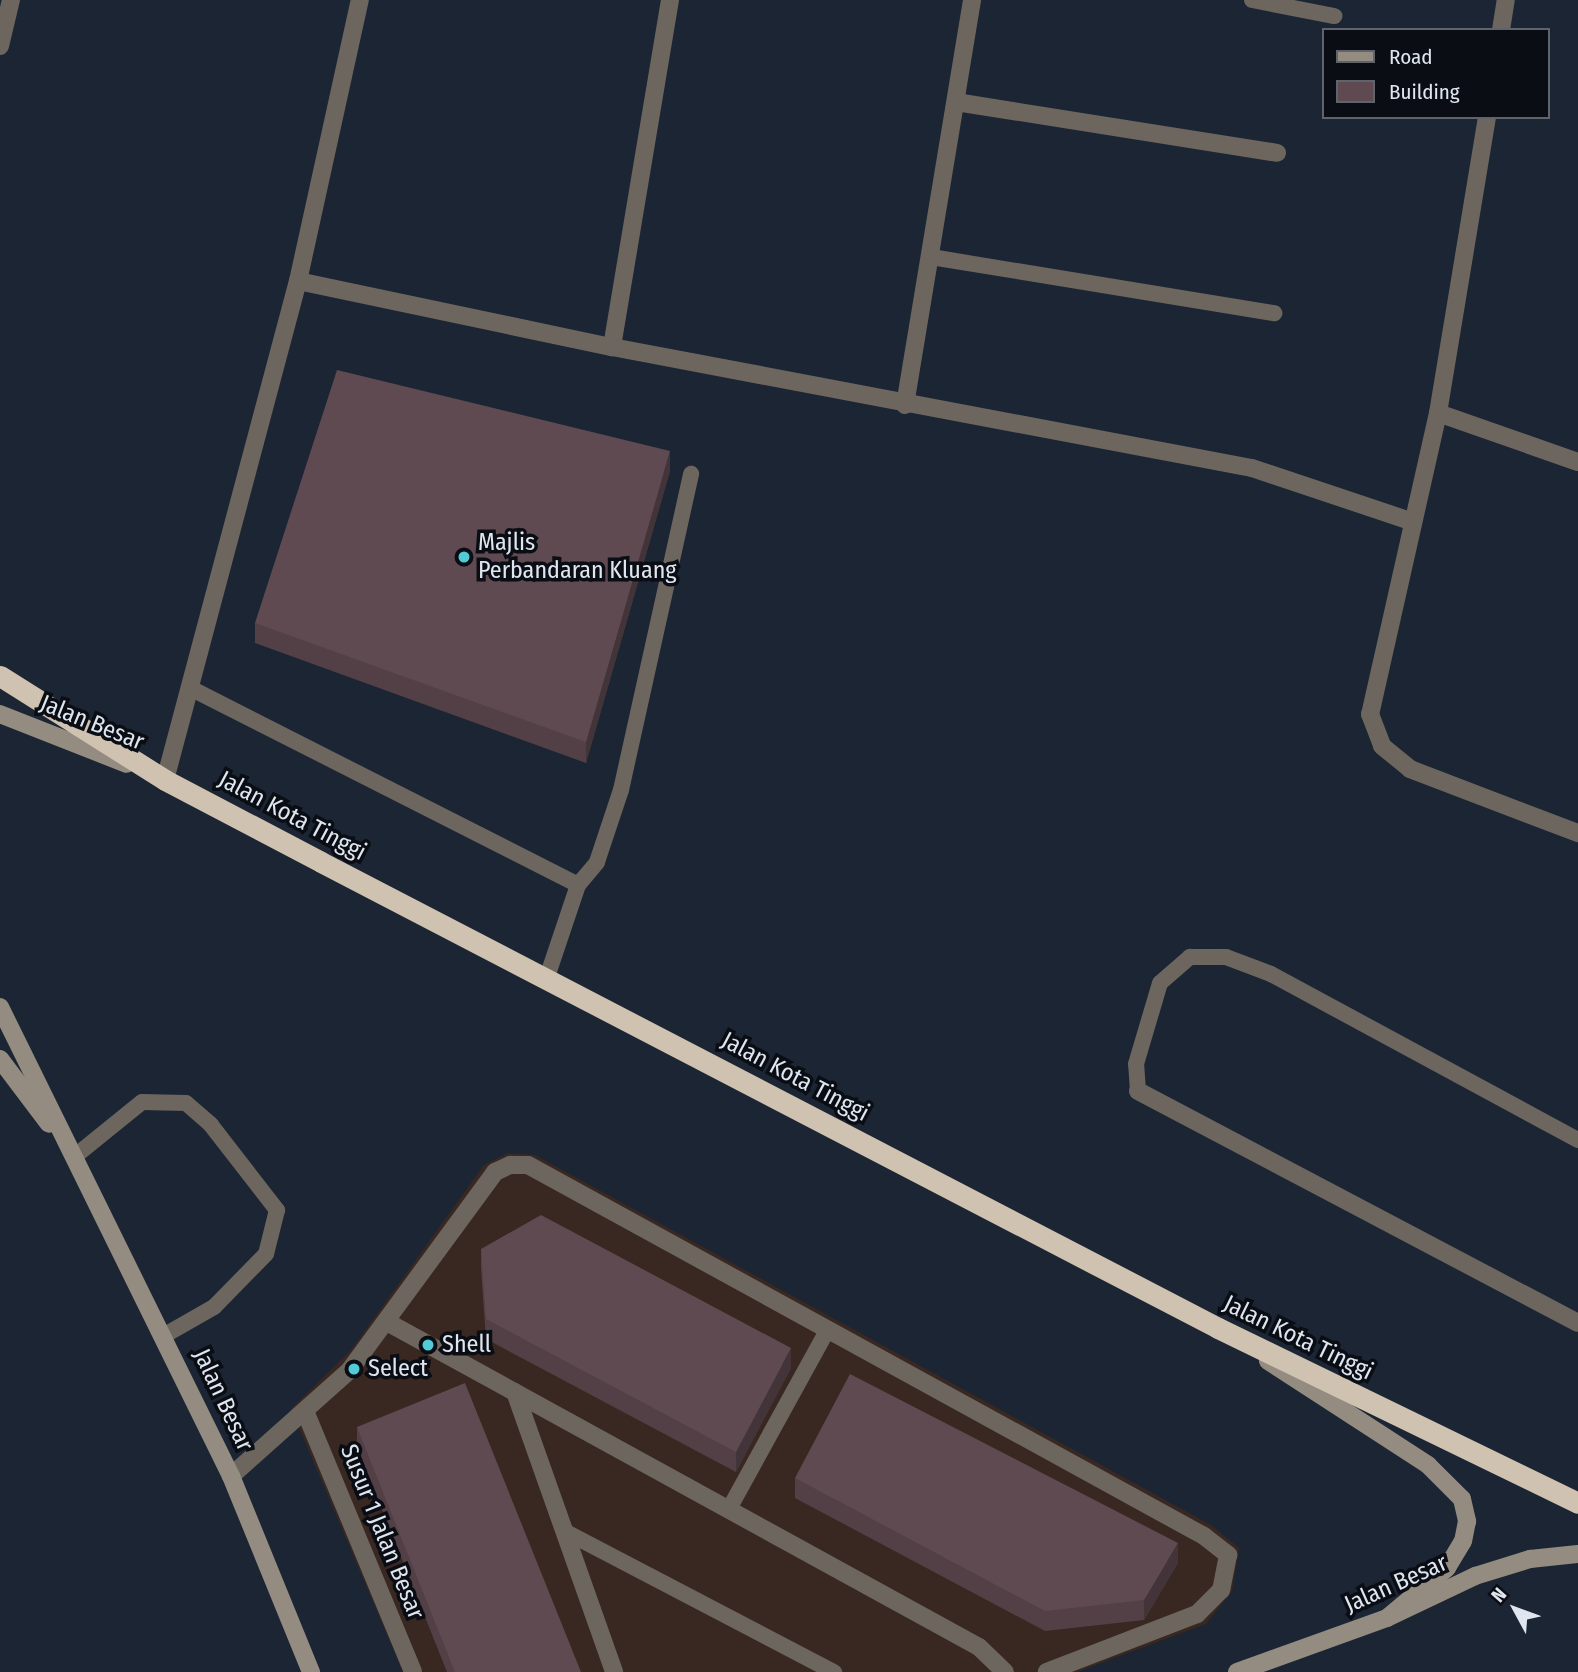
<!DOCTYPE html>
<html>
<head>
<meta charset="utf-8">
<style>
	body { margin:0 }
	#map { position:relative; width:1578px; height:1672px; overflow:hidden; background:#1c2533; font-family:"Fira Sans Condensed",sans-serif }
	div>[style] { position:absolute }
	.commercial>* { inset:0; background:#392721 }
	.lane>* { height:16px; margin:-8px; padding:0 8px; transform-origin:8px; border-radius:8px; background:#6c665f }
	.street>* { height:18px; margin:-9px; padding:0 9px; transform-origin:9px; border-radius:9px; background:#6c665f }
	.secondary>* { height:18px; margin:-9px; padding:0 9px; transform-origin:9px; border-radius:9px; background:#948c80 }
	.highway>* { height:21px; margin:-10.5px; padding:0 10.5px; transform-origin:10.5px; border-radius:10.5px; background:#d0c2b0 }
	.wall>* { inset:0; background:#524046 }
	.shaded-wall>* { inset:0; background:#423439 }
	.building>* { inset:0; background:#5f4a51 }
	.dots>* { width:19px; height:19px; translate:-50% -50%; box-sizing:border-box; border:4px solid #0a0e14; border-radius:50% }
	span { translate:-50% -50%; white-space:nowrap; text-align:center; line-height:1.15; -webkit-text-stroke:7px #0a0e14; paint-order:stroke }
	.poi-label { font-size:24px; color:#dfe6ef }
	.left { translate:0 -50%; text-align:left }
	.street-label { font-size:24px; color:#dfe6ef }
	.legend { position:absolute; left:1322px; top:28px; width:228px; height:91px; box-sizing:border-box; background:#0a0e14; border:2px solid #5f646c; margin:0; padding:9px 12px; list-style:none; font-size:21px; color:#dfe6ef }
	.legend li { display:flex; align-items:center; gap:14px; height:35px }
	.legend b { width:35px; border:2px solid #5f646c }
	.north { position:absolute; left:1480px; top:1574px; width:70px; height:70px; -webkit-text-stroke:5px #0a0e14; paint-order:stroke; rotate:311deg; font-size:19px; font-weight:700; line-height:28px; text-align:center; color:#dfe6ef }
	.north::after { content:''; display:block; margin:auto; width:24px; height:32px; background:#dfe6ef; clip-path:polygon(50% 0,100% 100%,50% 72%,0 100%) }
</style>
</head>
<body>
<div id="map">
	<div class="commercial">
		<div style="clip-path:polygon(508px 1153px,535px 1155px,1211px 1525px,1239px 1548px,1232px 1591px,1206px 1624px,1077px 1672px,403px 1672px,291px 1409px,351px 1350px,484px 1165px)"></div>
	</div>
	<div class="lane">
		<div style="left:1252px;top:0;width:84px;rotate:11deg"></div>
		<div style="left:931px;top:257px;width:348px;rotate:9.3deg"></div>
		<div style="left:192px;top:689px;width:433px;rotate:26.9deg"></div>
		<div style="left:578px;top:885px;width:97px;rotate:108.6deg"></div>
		<div style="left:578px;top:885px;width:30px;rotate:-50deg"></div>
		<div style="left:597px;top:862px;width:76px;rotate:-71.6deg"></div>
		<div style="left:621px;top:790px;width:324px;rotate:-77.5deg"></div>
		<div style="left:1138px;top:1091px;width:27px;rotate:-94deg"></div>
		<div style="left:1136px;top:1064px;width:84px;rotate:-73.5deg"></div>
		<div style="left:1160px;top:983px;width:40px;rotate:-41deg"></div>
		<div style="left:1190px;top:957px;width:36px"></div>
		<div style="left:1226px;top:957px;width:48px;rotate:20.7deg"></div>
		<div style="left:1271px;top:974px;width:349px;rotate:28.4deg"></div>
		<div style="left:74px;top:1157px;width:87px;rotate:-39deg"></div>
		<div style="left:142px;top:1102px;width:44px;rotate:1.3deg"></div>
		<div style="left:186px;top:1103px;width:33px;rotate:41deg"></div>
		<div style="left:211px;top:1125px;width:108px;rotate:52.2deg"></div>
		<div style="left:277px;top:1210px;width:45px;rotate:104deg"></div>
		<div style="left:266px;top:1254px;width:74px;rotate:134.5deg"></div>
		<div style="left:214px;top:1307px;width:56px;rotate:150.3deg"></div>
		<div style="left:729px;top:1509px;width:203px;rotate:-61.2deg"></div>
		<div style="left:564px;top:1531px;width:305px;rotate:27.6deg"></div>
	</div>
	<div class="street">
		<div style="left:670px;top:0;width:352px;rotate:99.5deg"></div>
		<div style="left:612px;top:347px;width:651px;rotate:10.71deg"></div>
		<div style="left:1252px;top:468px;width:170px;rotate:18.5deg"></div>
		<div style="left:1501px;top:30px;width:30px;rotate:-81deg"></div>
		<div style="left:0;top:46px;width:47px;rotate:-76.6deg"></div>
		<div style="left:956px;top:102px;width:325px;rotate:9deg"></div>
		<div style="left:1487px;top:117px;width:300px;rotate:99.4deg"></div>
		<div style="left:1438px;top:413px;width:309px;rotate:102.7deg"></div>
		<div style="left:1370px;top:714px;width:34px;rotate:69deg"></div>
		<div style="left:1382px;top:746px;width:36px;rotate:39deg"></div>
		<div style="left:1410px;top:769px;width:180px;rotate:20.9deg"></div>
		<div style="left:298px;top:281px;width:321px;rotate:11.9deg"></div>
		<div style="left:905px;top:405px;width:411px;rotate:-80.6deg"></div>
		<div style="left:1438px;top:413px;width:148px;rotate:19.3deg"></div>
		<div style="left:165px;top:780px;width:516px;rotate:-75.08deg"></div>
		<div style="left:298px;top:281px;width:288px;rotate:-77.6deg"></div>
		<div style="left:1138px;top:1091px;width:497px;rotate:27.8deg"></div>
		<div style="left:387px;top:1322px;width:675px;rotate:28.77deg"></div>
		<div style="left:979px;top:1647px;width:36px;rotate:44deg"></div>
		<div style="left:515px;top:1392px;width:297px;rotate:70.5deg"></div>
		<div style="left:305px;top:1411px;width:282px;rotate:67.5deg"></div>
		<div style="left:231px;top:1476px;width:158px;rotate:-41.7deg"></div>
		<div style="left:349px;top:1371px;width:247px;rotate:-53.7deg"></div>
		<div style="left:495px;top:1172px;width:17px;rotate:-25deg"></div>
		<div style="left:510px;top:1165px;width:18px"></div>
		<div style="left:528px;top:1165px;width:771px;rotate:28.76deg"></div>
		<div style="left:1204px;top:1536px;width:31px;rotate:38deg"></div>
		<div style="left:1228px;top:1555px;width:36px;rotate:101deg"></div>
		<div style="left:1221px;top:1590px;width:34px;rotate:135deg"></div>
		<div style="left:1197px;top:1614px;width:161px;rotate:158.9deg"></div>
	</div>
	<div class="secondary">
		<div style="left:0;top:714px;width:136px;rotate:21.5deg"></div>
		<div style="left:0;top:1007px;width:523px;rotate:63.78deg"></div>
		<div style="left:231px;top:1476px;width:212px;rotate:67.8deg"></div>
		<div style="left:0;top:1059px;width:81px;rotate:53deg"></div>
		<div style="left:1268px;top:1361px;width:191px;rotate:33deg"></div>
		<div style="left:1428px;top:1465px;width:48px;rotate:45deg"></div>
		<div style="left:1462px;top:1499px;width:23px;rotate:77deg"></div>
		<div style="left:1467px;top:1521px;width:20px;rotate:101deg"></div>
		<div style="left:1463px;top:1541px;width:31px;rotate:121deg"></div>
		<div style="left:1447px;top:1568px;width:78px;rotate:140.2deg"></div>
		<div style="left:1237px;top:1672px;width:159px;rotate:-19.8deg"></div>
		<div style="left:1387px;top:1618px;width:98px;rotate:-25.5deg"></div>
		<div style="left:1475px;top:1576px;width:58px;rotate:-17.2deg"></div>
		<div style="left:1530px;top:1559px;width:48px;rotate:-5.9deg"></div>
	</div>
	<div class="highway">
		<div style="left:0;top:676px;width:195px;rotate:32.2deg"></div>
		<div style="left:165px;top:780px;width:176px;rotate:27.7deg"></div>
		<div style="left:321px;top:862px;width:1011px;rotate:27.45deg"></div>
		<div style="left:1218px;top:1328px;width:400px;rotate:25.9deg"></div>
	</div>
	<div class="wall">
		<div style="clip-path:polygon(670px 471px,586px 763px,255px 643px,255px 623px)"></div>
		<div style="clip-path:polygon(481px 1249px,791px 1368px,736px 1472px,486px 1339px,481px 1269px)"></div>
		<div style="clip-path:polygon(357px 1427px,581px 1672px,447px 1672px,357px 1447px)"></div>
		<div style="clip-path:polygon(795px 1478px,1178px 1563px,1144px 1620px,1045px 1631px,795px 1498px)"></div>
	</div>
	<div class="shaded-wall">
		<div style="clip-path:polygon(670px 451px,670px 471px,586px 763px,586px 742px)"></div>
		<div style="clip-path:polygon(791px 1348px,791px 1368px,736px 1472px,736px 1452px)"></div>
		<div style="clip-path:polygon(1178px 1543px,1178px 1563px,1144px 1620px,1144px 1600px)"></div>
	</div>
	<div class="building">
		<div style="clip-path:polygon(337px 370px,670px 451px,586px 742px,255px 623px)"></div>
		<div style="clip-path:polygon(541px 1215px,791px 1348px,736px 1452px,486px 1319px,481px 1249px)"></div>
		<div style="clip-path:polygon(850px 1374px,1178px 1543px,1144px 1600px,1045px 1611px,795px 1478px)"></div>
		<div style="clip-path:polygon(465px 1383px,581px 1672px,455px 1672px,357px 1427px)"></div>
	</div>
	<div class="dots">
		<div style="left:464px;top:557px;background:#52cbd8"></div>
		<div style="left:428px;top:1345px;background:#52cbd8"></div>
		<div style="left:354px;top:1369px;background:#52cbd8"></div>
	</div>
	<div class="poi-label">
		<span class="left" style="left:478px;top:557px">Majlis<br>Perbandaran Kluang</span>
		<span class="left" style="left:442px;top:1345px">Shell</span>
		<span class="left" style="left:368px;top:1369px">Select</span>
	</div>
	<div class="street-label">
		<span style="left:92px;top:723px;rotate:22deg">Jalan Besar</span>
		<span style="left:292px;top:816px;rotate:28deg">Jalan Kota Tinggi</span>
		<span style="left:795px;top:1077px;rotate:28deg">Jalan Kota Tinggi</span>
		<span style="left:1298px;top:1338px;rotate:26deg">Jalan Kota Tinggi</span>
		<span style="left:223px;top:1400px;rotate:65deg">Jalan Besar</span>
		<span style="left:382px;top:1532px;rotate:68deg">Susur 1 Jalan Besar</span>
		<span style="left:1396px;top:1584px;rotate:-24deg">Jalan Besar</span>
	</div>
	<ul class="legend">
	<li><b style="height:9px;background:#948c80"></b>Road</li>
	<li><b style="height:19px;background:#5f4a51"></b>Building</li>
	</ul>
	<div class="north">N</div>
</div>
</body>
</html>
